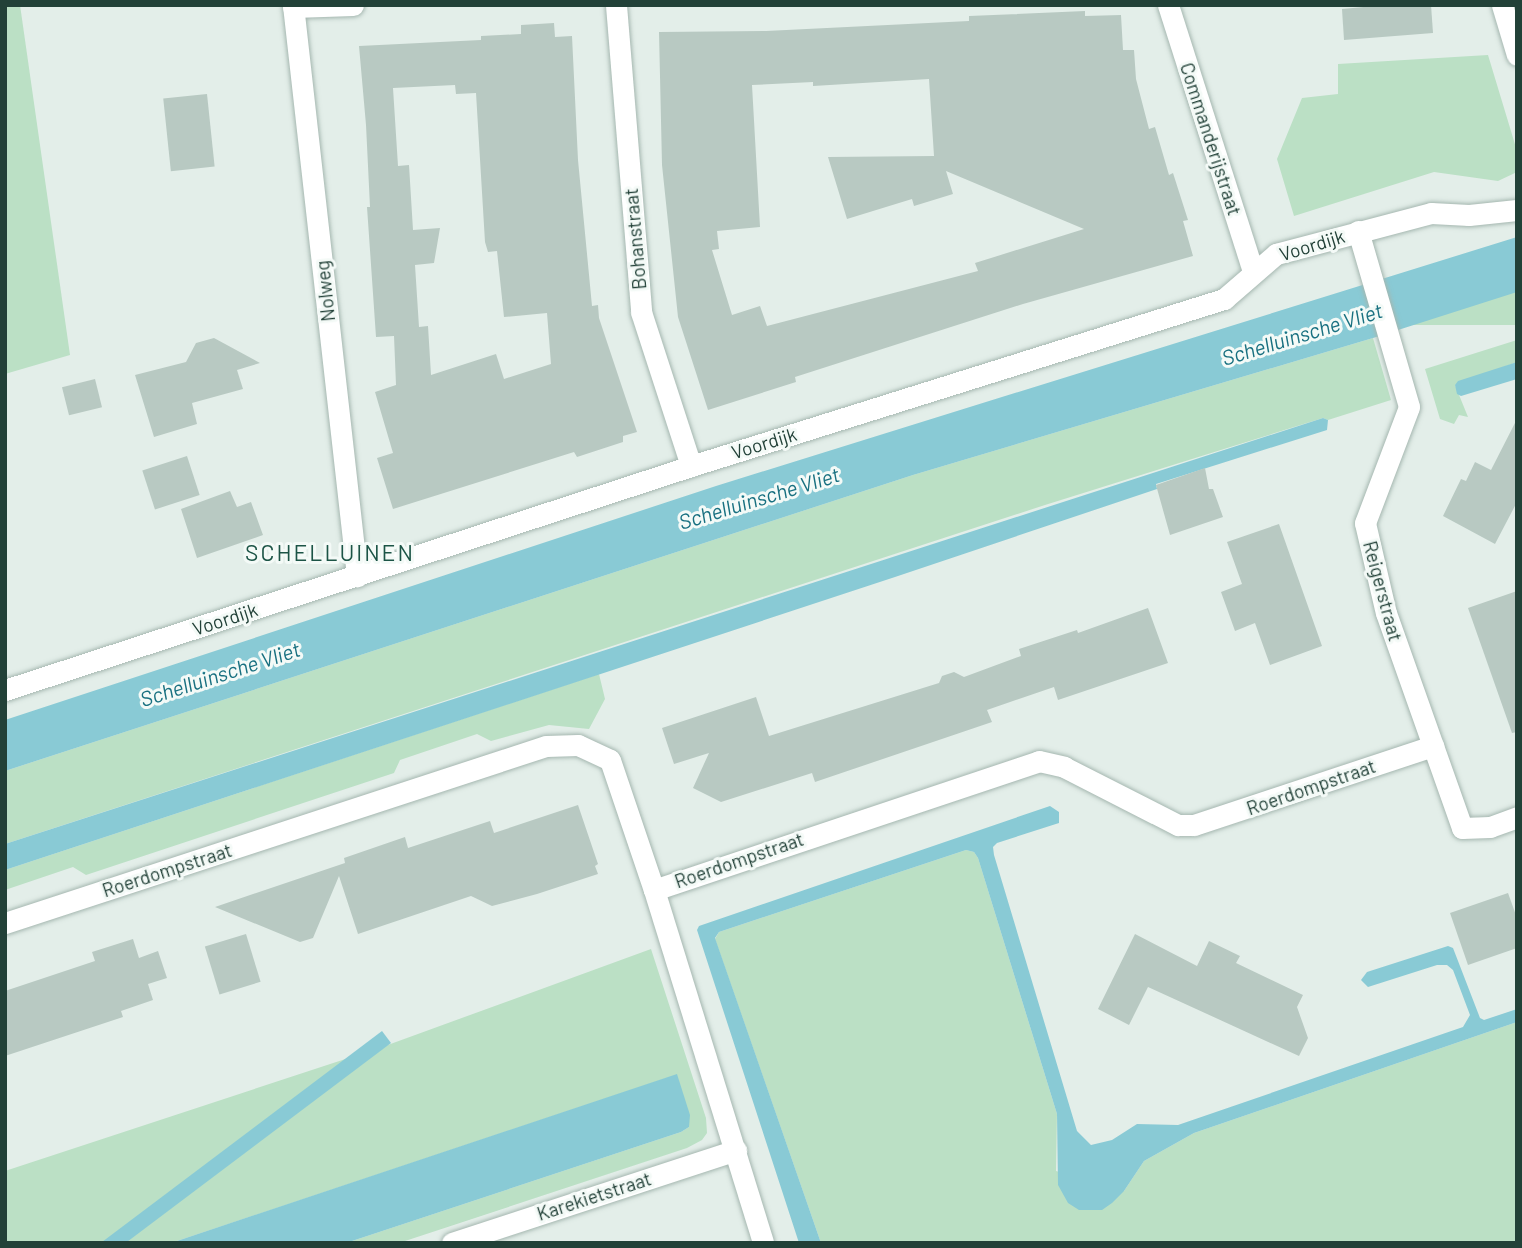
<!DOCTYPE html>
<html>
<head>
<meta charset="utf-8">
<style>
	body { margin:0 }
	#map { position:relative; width:1522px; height:1248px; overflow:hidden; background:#e3eee9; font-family:Barlow,sans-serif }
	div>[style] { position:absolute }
	.green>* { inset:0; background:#bbe0c5; transform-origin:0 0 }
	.water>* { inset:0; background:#89cad5; transform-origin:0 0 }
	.building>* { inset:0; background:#b8c9c2; transform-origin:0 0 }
	.roads { filter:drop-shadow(0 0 2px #a5b7b0) drop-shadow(0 0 2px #a5b7b0) }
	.street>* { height:21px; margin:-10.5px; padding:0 10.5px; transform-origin:10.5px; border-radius:10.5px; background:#fff }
	.secondary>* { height:21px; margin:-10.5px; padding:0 10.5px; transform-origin:10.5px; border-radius:10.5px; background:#fff }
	span { translate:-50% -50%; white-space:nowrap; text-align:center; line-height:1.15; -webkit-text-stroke:6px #f4faf7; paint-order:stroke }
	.street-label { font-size:19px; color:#224138 }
	.water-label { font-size:21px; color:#187080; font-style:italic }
	.quarter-label { font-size:23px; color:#1c5446; letter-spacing:2px }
	.frame { position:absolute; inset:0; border:7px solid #224138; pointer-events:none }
</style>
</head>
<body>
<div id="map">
	<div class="green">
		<div style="clip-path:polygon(5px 5px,20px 5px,70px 355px,5px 374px)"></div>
		<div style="clip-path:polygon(1488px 55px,1517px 151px,1517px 172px,1498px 181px,1434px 172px,1294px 216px,1277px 159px,1302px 98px,1338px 94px,1338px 64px)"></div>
		<div style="left:1517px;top:292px;width:33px;height:110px;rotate:90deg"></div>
		<div style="clip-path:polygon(1373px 338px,1391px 400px,1328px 420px,1323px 418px,1045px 505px,5px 844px,5px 771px,913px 475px)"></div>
		<div style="clip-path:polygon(1517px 340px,1517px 362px,1455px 385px,1468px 417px,1459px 415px,1454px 424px,1440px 419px,1425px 369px)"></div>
		<div style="clip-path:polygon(599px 674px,605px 699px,589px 729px,549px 725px,491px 741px,477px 734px,400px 760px,394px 773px,86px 875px,73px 867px,5px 890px,5px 870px)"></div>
		<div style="clip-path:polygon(966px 850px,974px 852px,978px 858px,1057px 1114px,1056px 1171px,1124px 1191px,1144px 1161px,1194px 1133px,1517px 1022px,1517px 1243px,821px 1243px,715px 939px,719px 932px)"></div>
		<div style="clip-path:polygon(651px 949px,706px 1118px,707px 1133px,702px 1140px,687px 1148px,399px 1243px,346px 1243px,681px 1132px,689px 1127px,676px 1075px,171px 1243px,5px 1243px,5px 1171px,385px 1046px)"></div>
	</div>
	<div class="water">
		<div style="clip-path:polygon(1517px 237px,1517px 292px,1373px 338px,913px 475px,5px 771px,5px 720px,716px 486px)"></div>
		<div style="clip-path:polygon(1517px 362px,1517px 379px,1461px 396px,1457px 394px,1455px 385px,1458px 381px)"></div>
		<div style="clip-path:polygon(1323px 418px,1328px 420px,1327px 430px,1156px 484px,1157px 489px,895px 577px,5px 870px,5px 844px)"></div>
		<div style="clip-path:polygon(1050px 806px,1059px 812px,1059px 823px,997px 843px,993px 847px,994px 855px,1077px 1131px,1091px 1145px,1112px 1140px,1137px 1124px,1178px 1125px,1463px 1027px,1470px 1015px,1453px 970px,1447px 965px,1437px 965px,1368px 987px,1361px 980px,1367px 972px,1448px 946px,1453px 948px,1480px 1018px,1484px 1020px,1517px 1009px,1517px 1022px,1194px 1133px,1144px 1161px,1124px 1191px,1112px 1203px,1102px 1210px,1079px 1210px,1068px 1203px,1058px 1185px,1057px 1114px,978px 858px,974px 852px,966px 850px,719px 932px,715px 938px,821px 1243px,799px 1243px,697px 930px,699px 926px)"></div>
		<div style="left:382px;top:1031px;width:15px;height:397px;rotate:53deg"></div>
		<div style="clip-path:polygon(677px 1074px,690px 1115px,689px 1127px,681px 1132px,346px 1243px,171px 1243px)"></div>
	</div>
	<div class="building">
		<div style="clip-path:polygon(1385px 5px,1431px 5px,1433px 33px,1344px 40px,1342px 9px)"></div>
		<div style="clip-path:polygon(evenodd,1085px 11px,1085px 16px,1121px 15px,1123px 50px,1134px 50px,1136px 79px,1149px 129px,1155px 127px,1169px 175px,1173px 173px,1188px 220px,1183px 221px,1193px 256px,1023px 304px,795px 377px,796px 382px,708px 410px,678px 317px,662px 165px,659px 32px,766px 31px,969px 21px,969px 16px,1085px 11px,929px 79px,934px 156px,828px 157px,847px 219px,912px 199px,914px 206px,953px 194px,946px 171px,1084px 229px,975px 263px,978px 271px,767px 326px,760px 306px,732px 315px,712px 250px,719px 249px,717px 231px,760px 227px,752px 85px,813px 82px,813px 86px,929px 79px)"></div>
		<div style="clip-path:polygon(evenodd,554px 23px,555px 37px,572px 36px,578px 160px,592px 306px,598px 305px,599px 318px,637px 432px,623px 436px,623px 442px,577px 457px,574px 452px,393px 509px,377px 458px,393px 453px,375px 392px,396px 385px,394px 336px,376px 337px,367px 207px,370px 207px,366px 125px,359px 46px,481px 40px,481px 36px,521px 34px,521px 25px,554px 23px,455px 85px,456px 94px,476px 93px,485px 242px,488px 252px,497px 251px,504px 317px,547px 313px,551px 364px,504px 379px,496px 354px,431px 375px,428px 326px,419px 327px,415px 265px,434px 263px,440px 228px,413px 230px,409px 165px,398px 166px,393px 88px,455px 85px)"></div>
		<div style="left:207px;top:94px;width:73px;height:44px;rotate:84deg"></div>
		<div style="clip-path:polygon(214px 338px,260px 363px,237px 370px,243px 389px,192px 403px,197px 424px,154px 437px,135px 375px,186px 362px,196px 343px)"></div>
		<div style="left:95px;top:379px;width:29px;height:34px;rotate:76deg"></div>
		<div style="clip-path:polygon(1517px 419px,1517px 502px,1495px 544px,1443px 516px,1461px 479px,1466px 481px,1475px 462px,1491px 470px)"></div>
		<div style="left:187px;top:456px;width:41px;height:47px;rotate:72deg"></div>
		<div style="clip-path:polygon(1205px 468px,1209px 489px,1213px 489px,1223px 517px,1170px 535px,1156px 485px)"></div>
		<div style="clip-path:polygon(230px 491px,237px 507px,251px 502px,263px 535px,197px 558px,181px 509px)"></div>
		<div style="clip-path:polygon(1279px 524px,1322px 646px,1270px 665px,1255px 623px,1235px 631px,1221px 592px,1242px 584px,1227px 542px)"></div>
		<div style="clip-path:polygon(1517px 591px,1517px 732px,1512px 733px,1468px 608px)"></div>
		<div style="clip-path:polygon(1148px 608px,1168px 663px,1058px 700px,1054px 687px,987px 710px,992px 722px,815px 782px,812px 773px,721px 802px,693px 788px,709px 753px,674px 764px,662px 728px,756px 697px,769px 736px,939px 683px,942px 676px,954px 672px,964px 677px,1021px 656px,1019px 649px,1077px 630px,1078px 633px)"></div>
		<div style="clip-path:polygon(578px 805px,598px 864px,595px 866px,598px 874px,537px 894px,492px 906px,471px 896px,358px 934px,339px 876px,313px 938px,300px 942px,215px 907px,345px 863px,344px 858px,405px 837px,408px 848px,490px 821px,494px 833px)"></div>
		<div style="clip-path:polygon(1508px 893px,1517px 918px,1517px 948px,1468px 965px,1450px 913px)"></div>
		<div style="left:246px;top:934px;width:50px;height:43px;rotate:73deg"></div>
		<div style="clip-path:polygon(1135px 934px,1197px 966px,1209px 941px,1240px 956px,1236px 963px,1303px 995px,1297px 1007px,1308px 1038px,1299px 1056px,1148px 987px,1129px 1025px,1098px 1009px)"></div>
		<div style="clip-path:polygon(133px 939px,139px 958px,158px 951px,167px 978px,148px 984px,153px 1000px,121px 1011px,123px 1017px,5px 1056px,5px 991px,95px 961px,92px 952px)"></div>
	</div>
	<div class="roads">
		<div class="street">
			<div style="left:293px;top:5px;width:575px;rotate:83.6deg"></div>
			<div style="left:616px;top:5px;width:308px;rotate:85.3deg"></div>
			<div style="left:641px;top:312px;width:162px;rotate:72deg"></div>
			<div style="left:1168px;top:5px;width:280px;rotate:72.3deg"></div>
			<div style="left:1502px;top:5px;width:52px;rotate:73.3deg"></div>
			<div style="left:293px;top:7px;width:60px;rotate:-1.9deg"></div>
			<div style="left:1358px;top:231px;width:183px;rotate:73.8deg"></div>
			<div style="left:1409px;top:407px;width:124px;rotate:110.8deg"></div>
			<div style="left:1365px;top:523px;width:92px;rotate:76.9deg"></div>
			<div style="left:1386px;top:613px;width:228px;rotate:70.5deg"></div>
			<div style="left:1462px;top:828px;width:28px;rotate:-2deg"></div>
			<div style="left:1490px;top:827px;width:29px;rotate:-20deg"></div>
			<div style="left:654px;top:890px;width:369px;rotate:72.8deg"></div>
			<div style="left:5px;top:923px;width:569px;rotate:-18.12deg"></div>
			<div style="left:546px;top:746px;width:32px;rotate:-2deg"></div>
			<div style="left:578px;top:745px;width:35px;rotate:25deg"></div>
			<div style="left:610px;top:760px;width:137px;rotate:71.3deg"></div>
			<div style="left:654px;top:890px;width:406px;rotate:-18.5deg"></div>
			<div style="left:1039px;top:761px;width:26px;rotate:13deg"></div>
			<div style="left:1064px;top:767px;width:128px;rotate:27deg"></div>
			<div style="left:1178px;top:825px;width:16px"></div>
			<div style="left:1194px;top:825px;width:252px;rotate:-18.3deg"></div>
			<div style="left:452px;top:1243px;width:299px;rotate:-18.1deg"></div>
		</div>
		<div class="secondary">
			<div style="left:5px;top:690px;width:722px;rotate:-18.08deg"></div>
			<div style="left:691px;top:466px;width:559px;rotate:-17.4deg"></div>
			<div style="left:1224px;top:299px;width:69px;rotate:-40.9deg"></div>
			<div style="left:1276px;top:254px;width:160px;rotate:-14.8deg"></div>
			<div style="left:1431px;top:213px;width:38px;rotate:3deg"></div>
			<div style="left:1469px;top:215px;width:48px;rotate:-5.9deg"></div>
		</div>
	</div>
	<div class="street-label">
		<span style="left:1211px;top:139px;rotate:72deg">Commanderijstraat</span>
		<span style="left:635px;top:239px;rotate:-95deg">Bohanstraat</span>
		<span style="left:1312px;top:245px;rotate:-17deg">Voordijk</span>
		<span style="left:325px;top:291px;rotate:-96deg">Nolweg</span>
		<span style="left:764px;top:443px;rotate:-17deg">Voordijk</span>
		<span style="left:1383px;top:591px;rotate:75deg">Reigerstraat</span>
		<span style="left:225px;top:619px;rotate:-18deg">Voordijk</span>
		<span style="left:1311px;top:787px;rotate:-19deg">Roerdompstraat</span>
		<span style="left:739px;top:860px;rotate:-19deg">Roerdompstraat</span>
		<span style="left:167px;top:870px;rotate:-18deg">Roerdompstraat</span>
		<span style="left:594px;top:1196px;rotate:-18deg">Karekietstraat</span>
	</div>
	<div class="water-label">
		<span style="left:1302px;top:334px;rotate:-17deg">Schelluinsche Vliet</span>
		<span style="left:759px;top:498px;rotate:-17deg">Schelluinsche Vliet</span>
		<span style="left:220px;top:674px;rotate:-18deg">Schelluinsche Vliet</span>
	</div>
	<div class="quarter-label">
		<span style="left:330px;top:552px">SCHELLUINEN</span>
	</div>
	<div class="frame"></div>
</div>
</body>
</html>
